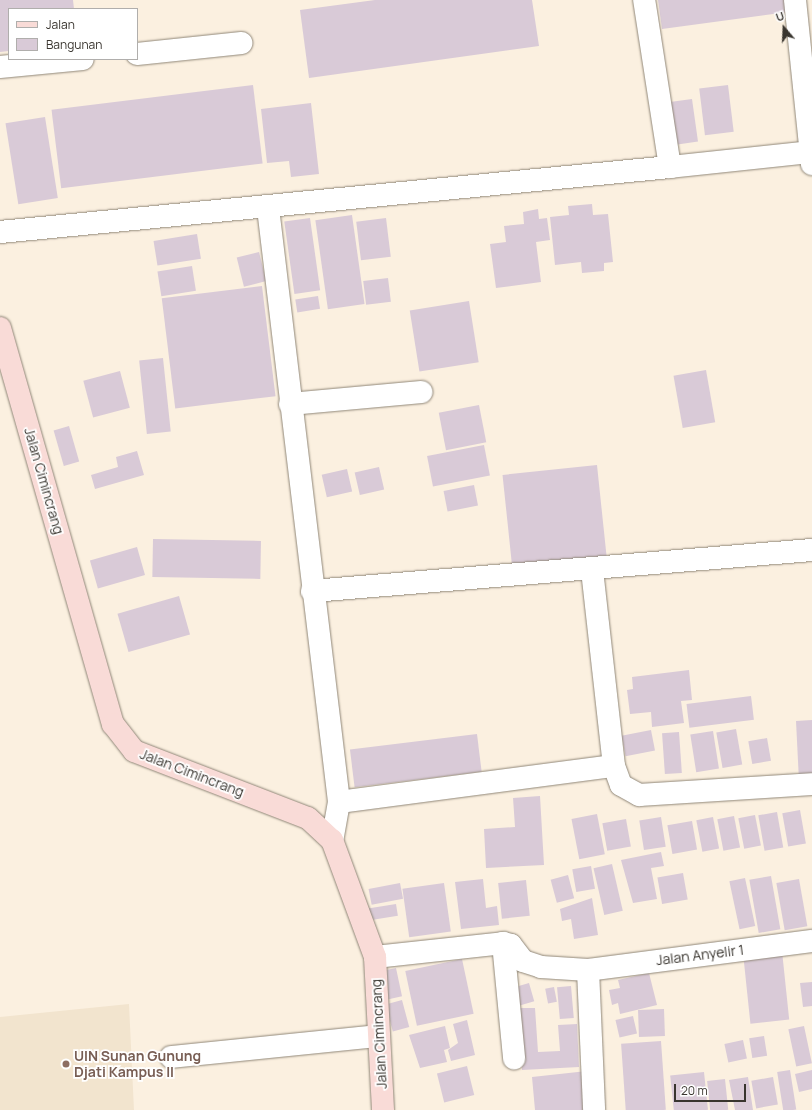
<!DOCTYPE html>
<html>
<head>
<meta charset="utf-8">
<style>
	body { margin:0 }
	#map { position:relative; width:812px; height:1110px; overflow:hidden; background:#fbf0e0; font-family:Manrope,sans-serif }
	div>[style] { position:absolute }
	.built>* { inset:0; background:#f2e4ce }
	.building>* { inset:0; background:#d9cad7; transform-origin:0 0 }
	.roads { filter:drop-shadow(0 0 1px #908778) drop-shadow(0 0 1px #908778) }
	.minor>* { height:22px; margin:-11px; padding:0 11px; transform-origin:11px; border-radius:11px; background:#fff }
	.major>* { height:22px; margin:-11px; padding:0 11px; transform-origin:11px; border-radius:11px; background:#f9dbd7 }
	.dots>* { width:11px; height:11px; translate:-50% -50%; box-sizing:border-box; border:2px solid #fff; border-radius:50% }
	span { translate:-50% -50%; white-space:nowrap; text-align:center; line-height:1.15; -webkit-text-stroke:3.5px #fff; paint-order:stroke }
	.street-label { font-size:14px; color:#39352f }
	.education-label { font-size:14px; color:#785e54; font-weight:700 }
	.left { translate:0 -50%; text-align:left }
	.legend { position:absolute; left:8px; top:8px; width:130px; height:52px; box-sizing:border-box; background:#fff; border:1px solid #b0aeac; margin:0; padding:5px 7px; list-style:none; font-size:12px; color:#39352f }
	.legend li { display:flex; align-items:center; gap:8px; height:20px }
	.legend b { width:20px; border:1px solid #b0aeac }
	.north { position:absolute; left:764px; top:8px; width:40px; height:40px; -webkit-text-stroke:3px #fff; paint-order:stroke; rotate:341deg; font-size:11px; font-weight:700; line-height:16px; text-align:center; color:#39352f }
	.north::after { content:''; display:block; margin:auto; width:14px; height:18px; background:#39352f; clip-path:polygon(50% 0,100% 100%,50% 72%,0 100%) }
	.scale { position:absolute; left:674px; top:1084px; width:72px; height:18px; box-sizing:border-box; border:2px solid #39352f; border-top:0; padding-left:5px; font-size:12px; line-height:14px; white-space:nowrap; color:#39352f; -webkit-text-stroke:3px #fff; paint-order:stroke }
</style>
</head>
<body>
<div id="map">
	<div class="built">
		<div style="clip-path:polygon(129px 1004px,134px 1110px,0 1110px,0 1017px)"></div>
	</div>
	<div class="building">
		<div style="clip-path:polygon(0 0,73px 0,74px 9px,9px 9px,9px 51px,0 52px)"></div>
		<div style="clip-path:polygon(375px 0,532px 0,539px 46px,309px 78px,300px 10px)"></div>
		<div style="clip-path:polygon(658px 0,787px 0,788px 12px,662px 29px)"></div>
		<div style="left:253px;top:85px;width:79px;height:203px;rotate:83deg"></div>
		<div style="left:728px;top:85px;width:47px;height:29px;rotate:83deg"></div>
		<div style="left:692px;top:99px;width:43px;height:24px;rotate:82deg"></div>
		<div style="clip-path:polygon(311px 103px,319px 174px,291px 177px,289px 161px,267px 163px,261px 109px)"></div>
		<div style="left:45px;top:117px;width:82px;height:40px;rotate:81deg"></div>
		<div style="clip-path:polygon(592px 204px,593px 215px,608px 214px,613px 262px,604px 263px,604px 271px,582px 273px,581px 262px,555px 265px,550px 217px,569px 215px,568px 206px)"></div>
		<div style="clip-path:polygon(538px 209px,539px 219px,547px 218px,550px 240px,536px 242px,541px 282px,496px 288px,490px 244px,506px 242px,504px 226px,524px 224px,523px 212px)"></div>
		<div style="left:352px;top:215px;width:90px;height:37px;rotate:82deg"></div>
		<div style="left:310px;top:218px;width:73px;height:26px;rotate:82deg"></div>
		<div style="left:386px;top:218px;width:39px;height:30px;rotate:83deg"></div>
		<div style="left:197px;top:234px;width:25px;height:44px;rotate:81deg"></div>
		<div style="left:259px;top:252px;width:30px;height:23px;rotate:76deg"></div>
		<div style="left:192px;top:266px;width:25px;height:35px;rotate:81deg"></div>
		<div style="left:388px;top:278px;width:24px;height:25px;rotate:83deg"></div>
		<div style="left:262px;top:286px;width:111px;height:101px;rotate:83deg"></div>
		<div style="left:318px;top:296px;width:13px;height:23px;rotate:81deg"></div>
		<div style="left:469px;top:301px;width:62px;height:60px;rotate:81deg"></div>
		<div style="left:163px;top:358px;width:74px;height:24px;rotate:84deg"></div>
		<div style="left:706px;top:370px;width:53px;height:33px;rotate:80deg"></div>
		<div style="left:120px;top:371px;width:38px;height:38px;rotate:75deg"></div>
		<div style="left:479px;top:405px;width:38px;height:41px;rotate:79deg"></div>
		<div style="left:69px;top:426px;width:37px;height:16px;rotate:74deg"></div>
		<div style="left:484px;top:445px;width:31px;height:58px;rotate:79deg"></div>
		<div style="clip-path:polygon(137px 451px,144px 475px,95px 489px,91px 475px,118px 467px,116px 457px)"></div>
		<div style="left:597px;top:465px;width:92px;height:95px;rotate:84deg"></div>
		<div style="left:379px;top:467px;width:23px;height:25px;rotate:77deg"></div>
		<div style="left:347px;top:469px;width:23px;height:26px;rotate:77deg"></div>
		<div style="left:474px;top:485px;width:21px;height:31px;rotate:79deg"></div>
		<div style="left:153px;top:539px;width:108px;height:38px;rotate:1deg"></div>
		<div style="left:137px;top:547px;width:29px;height:49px;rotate:74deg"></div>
		<div style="left:179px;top:596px;width:40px;height:64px;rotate:74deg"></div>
		<div style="clip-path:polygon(689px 670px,692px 700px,681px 701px,684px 723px,652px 727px,651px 712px,630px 714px,627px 690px,633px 689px,632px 677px)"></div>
		<div style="left:751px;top:696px;width:24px;height:65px;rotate:83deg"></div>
		<div style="clip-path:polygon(812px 720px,812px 780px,799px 781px,796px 721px)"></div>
		<div style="left:736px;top:729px;width:36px;height:20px;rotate:80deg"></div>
		<div style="left:651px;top:730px;width:21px;height:30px;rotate:79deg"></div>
		<div style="left:713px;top:731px;width:38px;height:23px;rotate:81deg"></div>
		<div style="left:679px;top:732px;width:41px;height:17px;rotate:86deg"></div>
		<div style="left:477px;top:734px;width:38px;height:128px;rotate:83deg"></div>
		<div style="left:767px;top:738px;width:23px;height:19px;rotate:80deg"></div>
		<div style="clip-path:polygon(540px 796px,544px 865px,486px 868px,484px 829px,515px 827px,513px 798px)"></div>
		<div style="left:800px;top:810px;width:34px;height:18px;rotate:80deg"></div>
		<div style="left:777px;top:812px;width:36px;height:19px;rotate:80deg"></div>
		<div style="left:597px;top:814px;width:41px;height:26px;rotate:79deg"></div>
		<div style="left:755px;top:815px;width:31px;height:17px;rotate:79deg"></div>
		<div style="left:734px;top:816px;width:32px;height:17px;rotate:79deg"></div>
		<div style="left:661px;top:817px;width:30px;height:22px;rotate:81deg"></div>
		<div style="left:713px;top:817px;width:32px;height:17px;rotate:79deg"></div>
		<div style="left:626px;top:819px;width:28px;height:24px;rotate:80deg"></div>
		<div style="left:692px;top:821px;width:29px;height:25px;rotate:80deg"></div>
		<div style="clip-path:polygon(661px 852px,664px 866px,651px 868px,657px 899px,633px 903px,621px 860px)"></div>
		<div style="left:612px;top:864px;width:48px;height:19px;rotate:77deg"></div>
		<div style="left:591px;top:866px;width:23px;height:19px;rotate:80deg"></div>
		<div style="left:683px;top:873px;width:27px;height:26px;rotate:80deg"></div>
		<div style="left:568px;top:875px;width:24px;height:18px;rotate:75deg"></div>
		<div style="left:771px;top:876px;width:54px;height:22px;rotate:80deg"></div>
		<div style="left:745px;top:878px;width:49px;height:16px;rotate:78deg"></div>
		<div style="clip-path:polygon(483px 879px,486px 908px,497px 906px,499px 925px,461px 929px,455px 882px)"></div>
		<div style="left:799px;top:879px;width:48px;height:23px;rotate:80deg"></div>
		<div style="left:526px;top:880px;width:36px;height:28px;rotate:84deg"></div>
		<div style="left:400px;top:883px;width:16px;height:32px;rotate:79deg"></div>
		<div style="left:444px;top:883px;width:49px;height:42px;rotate:82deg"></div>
		<div style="clip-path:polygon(592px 898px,598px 935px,574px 939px,571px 919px,562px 921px,560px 909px)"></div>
		<div style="left:396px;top:904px;width:12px;height:30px;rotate:81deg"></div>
		<div style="left:782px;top:951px;width:69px;height:39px;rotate:84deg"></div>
		<div style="left:462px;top:959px;width:56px;height:58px;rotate:78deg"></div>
		<div style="left:396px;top:968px;width:29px;height:16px;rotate:78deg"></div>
		<div style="clip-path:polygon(649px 973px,657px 1005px,620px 1014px,618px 1003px,612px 1005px,609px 990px,620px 988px,618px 980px)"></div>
		<div style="clip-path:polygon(812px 982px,812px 1006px,803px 1007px,800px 983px)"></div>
		<div style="left:529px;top:983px;width:19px;height:15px;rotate:74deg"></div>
		<div style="left:571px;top:986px;width:32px;height:14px;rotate:85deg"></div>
		<div style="left:554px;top:987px;width:15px;height:9px;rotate:79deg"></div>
		<div style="left:402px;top:1000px;width:28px;height:17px;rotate:75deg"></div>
		<div style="clip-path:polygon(519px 1008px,535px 1008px,538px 1052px,560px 1051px,558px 1025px,577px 1024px,579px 1067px,522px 1070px)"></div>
		<div style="left:664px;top:1009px;width:27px;height:26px;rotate:88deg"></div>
		<div style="left:633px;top:1016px;width:18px;height:18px;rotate:77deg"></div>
		<div style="clip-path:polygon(467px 1020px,475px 1055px,451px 1061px,448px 1050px,458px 1043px,453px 1024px)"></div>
		<div style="clip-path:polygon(445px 1026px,450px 1048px,444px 1050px,447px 1062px,420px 1068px,409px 1035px)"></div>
		<div style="left:804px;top:1026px;width:38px;height:16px;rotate:78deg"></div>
		<div style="left:764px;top:1036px;width:20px;height:15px;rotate:81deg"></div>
		<div style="left:743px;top:1040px;width:19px;height:19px;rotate:78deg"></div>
		<div style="left:661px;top:1041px;width:69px;height:40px;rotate:86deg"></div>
		<div style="left:467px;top:1066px;width:30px;height:31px;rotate:76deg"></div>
		<div style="left:790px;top:1070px;width:40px;height:13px;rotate:81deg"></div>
		<div style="clip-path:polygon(812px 1070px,812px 1089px,799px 1092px,795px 1074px)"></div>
		<div style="clip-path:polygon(587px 1071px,591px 1110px,535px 1110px,532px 1077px)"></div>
		<div style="left:704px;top:1072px;width:38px;height:34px;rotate:84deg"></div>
		<div style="clip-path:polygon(748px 1077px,753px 1110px,735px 1110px,729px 1080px)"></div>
		<div style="left:773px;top:1077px;width:28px;height:22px;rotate:80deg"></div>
		<div style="left:725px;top:1079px;width:31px;height:18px;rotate:84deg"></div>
	</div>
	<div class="roads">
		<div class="minor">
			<div style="left:795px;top:0;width:165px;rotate:84.1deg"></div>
			<div style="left:137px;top:54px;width:105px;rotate:-6deg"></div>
			<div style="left:0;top:67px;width:83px;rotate:-5.5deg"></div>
			<div style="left:670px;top:167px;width:141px;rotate:-6.1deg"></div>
			<div style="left:268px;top:208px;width:598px;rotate:83.18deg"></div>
			<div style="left:339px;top:802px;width:39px;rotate:100deg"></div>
			<div style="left:0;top:232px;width:673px;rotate:-5.54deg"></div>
			<div style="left:670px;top:167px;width:169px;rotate:-98.8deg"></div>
			<div style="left:290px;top:404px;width:132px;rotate:-5.2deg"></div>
			<div style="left:312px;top:591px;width:502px;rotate:-4.69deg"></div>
			<div style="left:614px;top:766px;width:20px;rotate:70deg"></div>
			<div style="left:621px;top:785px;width:21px;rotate:29deg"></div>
			<div style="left:639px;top:795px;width:173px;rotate:-3.6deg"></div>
			<div style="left:339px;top:802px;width:277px;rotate:-7.5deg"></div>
			<div style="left:614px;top:766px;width:198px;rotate:-96.4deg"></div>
			<div style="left:503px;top:943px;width:116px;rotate:84.5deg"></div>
			<div style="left:375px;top:957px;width:129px;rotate:-6.2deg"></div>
			<div style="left:503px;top:943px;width:8px;rotate:14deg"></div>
			<div style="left:511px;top:945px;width:20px;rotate:53deg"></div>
			<div style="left:523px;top:961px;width:19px;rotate:18deg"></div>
			<div style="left:541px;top:967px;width:47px;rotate:3.7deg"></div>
			<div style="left:588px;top:970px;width:140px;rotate:87.5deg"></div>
			<div style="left:588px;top:970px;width:226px;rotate:-7.4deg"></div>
			<div style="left:171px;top:1057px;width:208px;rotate:-5.8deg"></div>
		</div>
		<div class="major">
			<div style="left:0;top:328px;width:412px;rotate:74.1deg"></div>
			<div style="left:113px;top:724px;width:34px;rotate:52deg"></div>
			<div style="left:134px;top:751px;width:186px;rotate:21.1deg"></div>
			<div style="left:308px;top:818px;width:33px;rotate:43deg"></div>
			<div style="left:332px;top:840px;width:125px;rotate:69.8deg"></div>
			<div style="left:375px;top:957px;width:153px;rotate:87deg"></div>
		</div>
	</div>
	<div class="dots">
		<div style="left:66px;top:1064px;background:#8d6e63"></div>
	</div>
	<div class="street-label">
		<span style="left:44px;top:481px;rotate:74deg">Jalan Cimincrang</span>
		<span style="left:192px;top:773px;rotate:21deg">Jalan Cimincrang</span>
		<span style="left:700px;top:955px;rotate:-7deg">Jalan Anyelir 1</span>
		<span style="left:379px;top:1034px;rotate:-93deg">Jalan Cimincrang</span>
	</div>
	<div class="education-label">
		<span class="left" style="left:74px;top:1064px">UIN Sunan Gunung<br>Djati Kampus II</span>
	</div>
	<ul class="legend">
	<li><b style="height:5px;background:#f9dbd7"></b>Jalan</li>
	<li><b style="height:11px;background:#d9cad7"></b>Bangunan</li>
	</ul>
	<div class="north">U</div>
	<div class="scale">20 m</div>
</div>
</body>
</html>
